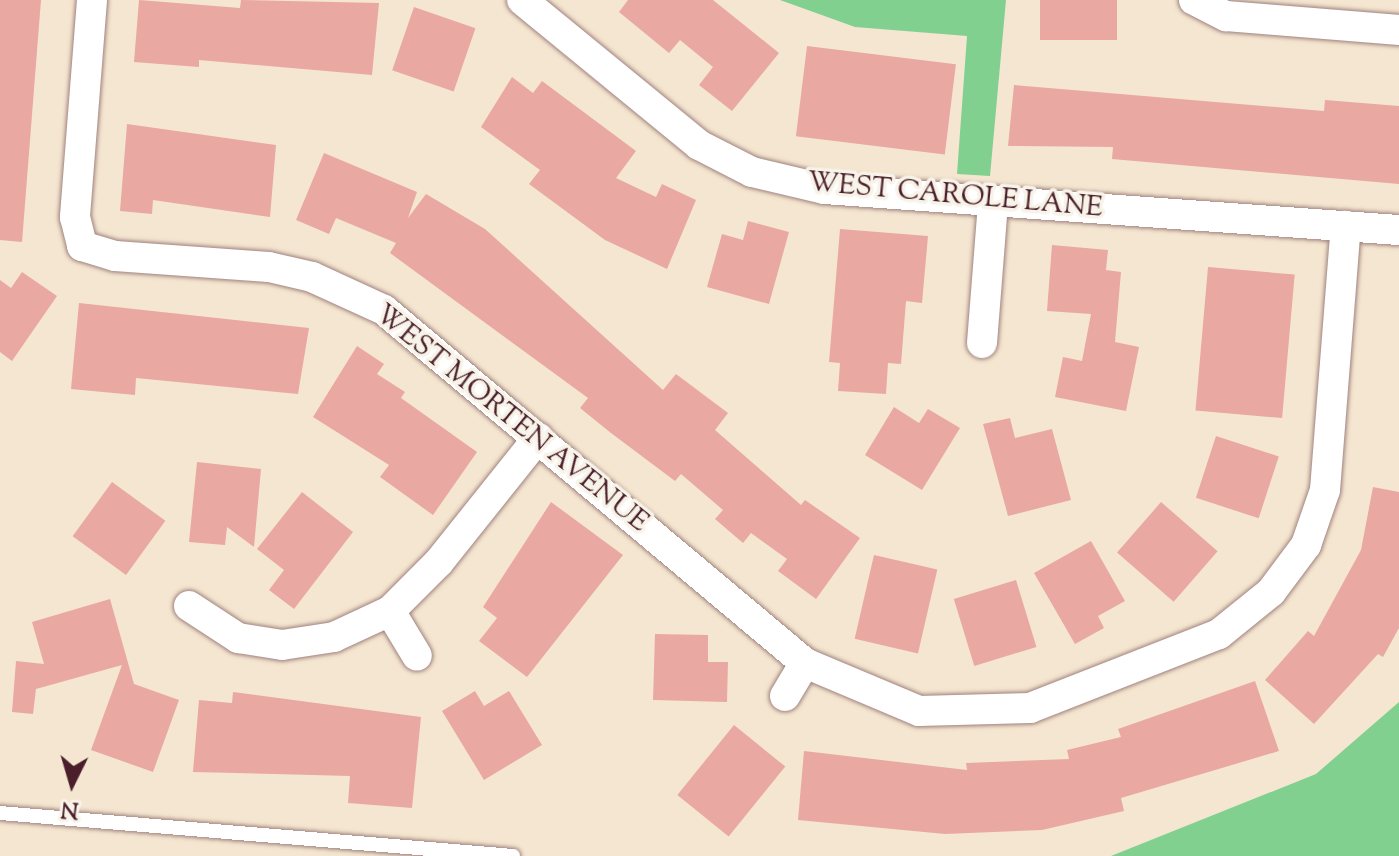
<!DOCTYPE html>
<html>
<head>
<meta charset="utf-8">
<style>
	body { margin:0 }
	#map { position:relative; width:1399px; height:856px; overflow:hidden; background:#f5e6d1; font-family:"Sorts Mill Goudy",serif }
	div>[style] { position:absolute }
	.green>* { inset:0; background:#82d090 }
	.building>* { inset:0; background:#eaa8a3; transform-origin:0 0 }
	.roads { filter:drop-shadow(0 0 2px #a0827e) drop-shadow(0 0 2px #a0827e) }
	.lane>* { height:14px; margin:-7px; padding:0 7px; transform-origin:7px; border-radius:7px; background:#fff }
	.street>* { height:30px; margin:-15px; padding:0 15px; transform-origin:15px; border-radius:15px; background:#fff }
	span { translate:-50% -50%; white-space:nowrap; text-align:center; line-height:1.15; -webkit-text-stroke:7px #f7f3e8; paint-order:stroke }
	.street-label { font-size:28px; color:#4a1f2b }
	.north { position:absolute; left:32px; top:744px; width:80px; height:80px; -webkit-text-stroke:6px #f7f3e8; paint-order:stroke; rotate:185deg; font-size:22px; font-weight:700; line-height:32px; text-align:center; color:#4a1f2b }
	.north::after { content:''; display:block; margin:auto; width:28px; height:36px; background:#4a1f2b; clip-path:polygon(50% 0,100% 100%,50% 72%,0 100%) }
</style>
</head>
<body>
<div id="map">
	<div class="green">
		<div style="clip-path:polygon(780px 0,1006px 0,990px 176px,957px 174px,967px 36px,855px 27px)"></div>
		<div style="clip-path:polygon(1399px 702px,1399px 856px,1111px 856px,1316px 774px)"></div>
	</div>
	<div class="building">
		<div style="clip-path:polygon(0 0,41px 0,22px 242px,0 240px)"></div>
		<div style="clip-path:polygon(139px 0,240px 8px,241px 0,379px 3px,372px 75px,199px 60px,199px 67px,134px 62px)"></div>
		<div style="clip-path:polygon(628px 0,713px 0,779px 53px,732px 111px,699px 85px,713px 67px,680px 40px,669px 53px,619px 12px)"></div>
		<div style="left:1040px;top:0;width:77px;height:40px"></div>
		<div style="left:414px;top:7px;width:65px;height:67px;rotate:19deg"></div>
		<div style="left:807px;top:46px;width:150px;height:91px;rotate:7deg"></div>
		<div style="clip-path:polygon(512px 77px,533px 93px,542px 81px,636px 151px,616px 178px,656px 197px,662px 184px,696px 200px,667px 269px,605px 240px,529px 184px,540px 170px,481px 127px)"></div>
		<div style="clip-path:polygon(1014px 85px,1324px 111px,1325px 100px,1399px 106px,1399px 184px,1112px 159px,1113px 147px,1008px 146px)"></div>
		<div style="clip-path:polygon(127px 124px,276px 145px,270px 217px,153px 200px,152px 214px,120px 211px)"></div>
		<div style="clip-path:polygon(324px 153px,417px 192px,408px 218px,426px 194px,485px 229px,663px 390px,676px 374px,728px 413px,715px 430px,801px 505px,805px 500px,860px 538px,816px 599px,778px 571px,787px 559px,751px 533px,743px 543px,715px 519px,723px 510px,681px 474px,675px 481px,611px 433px,580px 408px,588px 398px,390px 253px,396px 243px,336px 218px,329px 234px,296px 220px)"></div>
		<div style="clip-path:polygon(748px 221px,789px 232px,769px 304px,707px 287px,722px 234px,743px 240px)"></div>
		<div style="clip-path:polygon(840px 229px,928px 236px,922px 303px,906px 301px,901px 364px,888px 363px,886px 394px,838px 391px,840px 363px,829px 362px)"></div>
		<div style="clip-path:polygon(1052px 245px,1108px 250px,1106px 270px,1121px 272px,1115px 342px,1139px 347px,1126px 411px,1055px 397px,1063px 357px,1082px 361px,1091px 314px,1047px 311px)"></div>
		<div style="left:1208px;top:267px;width:87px;height:144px;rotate:5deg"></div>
		<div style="clip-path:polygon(22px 272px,57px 296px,12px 361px,0 352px,0 280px,11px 288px)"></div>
		<div style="clip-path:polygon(79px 303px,309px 328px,298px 394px,136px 378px,135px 395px,71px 389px)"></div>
		<div style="clip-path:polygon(357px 346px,384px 364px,377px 374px,405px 392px,401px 398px,477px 452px,433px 515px,380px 477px,389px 465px,313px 417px)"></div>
		<div style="clip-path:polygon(894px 407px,919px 423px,928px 409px,960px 428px,922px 490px,865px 455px)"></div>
		<div style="clip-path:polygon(1010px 418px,1015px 438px,1052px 429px,1071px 500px,1008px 516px,983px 424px)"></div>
		<div style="left:1216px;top:436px;width:66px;height:65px;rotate:18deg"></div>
		<div style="clip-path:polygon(197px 462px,261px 469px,254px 547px,227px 527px,225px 545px,189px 542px)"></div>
		<div style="left:112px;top:482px;width:66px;height:67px;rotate:36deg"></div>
		<div style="clip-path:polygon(1373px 487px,1399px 492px,1399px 628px,1383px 657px,1378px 654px,1314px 724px,1265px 680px,1308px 631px,1314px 636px,1361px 550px)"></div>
		<div style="clip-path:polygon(302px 492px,353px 532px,294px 609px,269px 590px,284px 570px,257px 549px)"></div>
		<div style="clip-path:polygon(551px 502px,623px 555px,527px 677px,479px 641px,497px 618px,483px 607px)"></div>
		<div style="left:1161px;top:502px;width:75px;height:67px;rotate:41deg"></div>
		<div style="clip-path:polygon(1091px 541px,1125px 601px,1098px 616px,1104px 628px,1075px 644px,1034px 573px)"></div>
		<div style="left:874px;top:555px;width:65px;height:86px;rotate:13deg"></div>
		<div style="left:1016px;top:580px;width:70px;height:65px;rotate:73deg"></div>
		<div style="clip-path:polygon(110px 599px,134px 684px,179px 700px,153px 772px,91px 750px,122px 665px,36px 689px,33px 714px,12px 712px,16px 661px,44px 664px,32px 622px)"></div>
		<div style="clip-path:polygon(655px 634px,708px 635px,708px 662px,728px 662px,727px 702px,653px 700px)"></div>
		<div style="clip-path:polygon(1255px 681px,1279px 751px,1121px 798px,1124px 811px,1042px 830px,945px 834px,798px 820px,804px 751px,967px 770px,966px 763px,1069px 759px,1067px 750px,1121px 737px,1118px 729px)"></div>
		<div style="clip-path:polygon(475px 691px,484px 706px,509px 691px,542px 745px,484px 780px,442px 711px)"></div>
		<div style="clip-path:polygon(233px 692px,421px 717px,412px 808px,348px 803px,350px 776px,193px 772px,199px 700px,232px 703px)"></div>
		<div style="left:734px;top:725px;width:66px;height:90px;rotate:39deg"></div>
	</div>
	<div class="roads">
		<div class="lane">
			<div style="left:0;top:813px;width:515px;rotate:4.79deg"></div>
		</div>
		<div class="street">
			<div style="left:92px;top:0;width:218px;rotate:94.5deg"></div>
			<div style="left:75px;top:217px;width:30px;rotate:76deg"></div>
			<div style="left:82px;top:246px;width:34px;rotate:17deg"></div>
			<div style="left:115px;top:256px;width:154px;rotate:4.1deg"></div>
			<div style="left:269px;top:267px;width:44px;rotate:13.1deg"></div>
			<div style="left:312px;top:277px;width:79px;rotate:24.6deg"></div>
			<div style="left:384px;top:310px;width:549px;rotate:39.98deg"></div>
			<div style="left:805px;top:663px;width:124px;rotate:22.8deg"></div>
			<div style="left:919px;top:711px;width:111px;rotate:-1.5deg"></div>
			<div style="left:1030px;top:708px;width:203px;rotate:-21.4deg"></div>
			<div style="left:1219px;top:634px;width:67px;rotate:-38.9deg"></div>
			<div style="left:1271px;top:592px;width:59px;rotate:-53.3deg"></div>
			<div style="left:1306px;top:545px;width:58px;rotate:-70.9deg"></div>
			<div style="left:1325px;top:490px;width:265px;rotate:-85.5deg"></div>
			<div style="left:522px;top:0;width:229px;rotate:39.3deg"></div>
			<div style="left:699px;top:145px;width:59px;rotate:27deg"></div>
			<div style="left:752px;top:172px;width:74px;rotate:13.3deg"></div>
			<div style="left:824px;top:189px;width:576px;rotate:4.08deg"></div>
			<div style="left:1194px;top:0;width:36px;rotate:27deg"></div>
			<div style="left:1226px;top:16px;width:174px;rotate:4.6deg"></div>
			<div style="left:982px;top:343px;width:140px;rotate:-85.5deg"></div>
			<div style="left:189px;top:606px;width:59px;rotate:33.1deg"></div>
			<div style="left:238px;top:638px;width:45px;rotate:9deg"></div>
			<div style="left:282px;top:645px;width:53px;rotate:-8.7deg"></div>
			<div style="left:334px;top:637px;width:62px;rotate:-24.9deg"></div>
			<div style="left:390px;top:611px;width:69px;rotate:-45deg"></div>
			<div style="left:439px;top:562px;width:159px;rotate:-51.4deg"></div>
			<div style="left:390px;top:611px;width:52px;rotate:59deg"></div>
			<div style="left:785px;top:696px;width:39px;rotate:-59deg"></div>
		</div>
	</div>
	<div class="street-label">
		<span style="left:955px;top:196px;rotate:5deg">WEST CAROLE LANE</span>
		<span style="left:511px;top:419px;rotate:39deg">WEST MORTEN AVENUE</span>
	</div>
	<div class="north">N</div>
</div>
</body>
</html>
